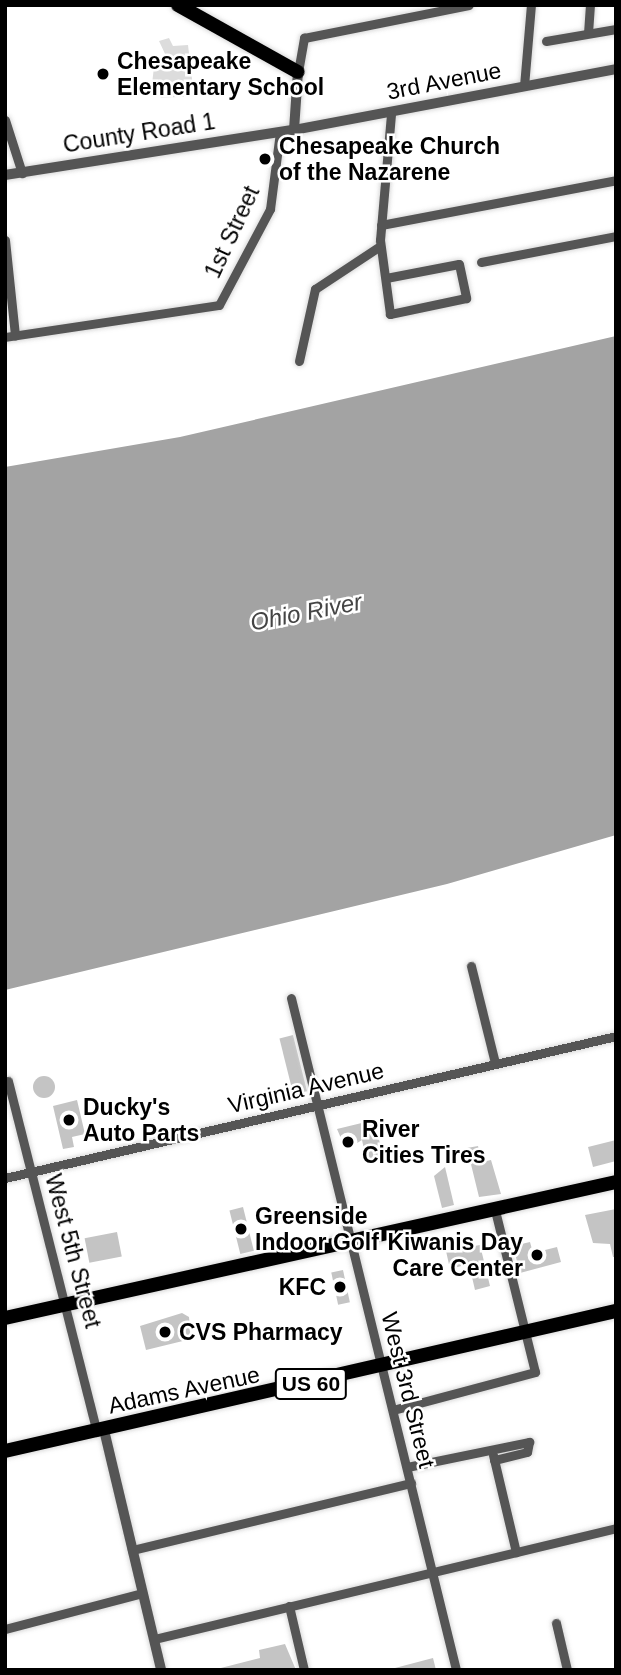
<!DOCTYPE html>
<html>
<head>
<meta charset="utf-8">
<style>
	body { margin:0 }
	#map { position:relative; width:621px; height:1675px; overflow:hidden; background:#fff; font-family:Helvetica,sans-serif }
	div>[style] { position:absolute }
	.green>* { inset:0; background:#dcdcdc }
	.water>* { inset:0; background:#a3a3a3 }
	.building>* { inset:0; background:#c4c4c4; transform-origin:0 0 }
	.round { border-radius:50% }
	.roads { filter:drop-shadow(0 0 2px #dbdbdb) drop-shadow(0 0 2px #dbdbdb) }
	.minor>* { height:9px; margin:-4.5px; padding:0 4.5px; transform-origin:4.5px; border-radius:4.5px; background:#555 }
	.tertiary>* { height:10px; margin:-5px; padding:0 5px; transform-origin:5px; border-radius:5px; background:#555 }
	.primary>* { height:14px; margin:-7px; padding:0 7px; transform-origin:7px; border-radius:7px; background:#000 }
	.dots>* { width:19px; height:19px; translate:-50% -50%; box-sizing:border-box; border:4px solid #fff; border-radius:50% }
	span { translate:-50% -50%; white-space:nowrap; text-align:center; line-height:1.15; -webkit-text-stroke:5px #fff; paint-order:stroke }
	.shield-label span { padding:2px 5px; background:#fff; border:2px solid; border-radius:5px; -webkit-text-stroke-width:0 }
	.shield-label { font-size:21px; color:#000; font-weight:700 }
	.poi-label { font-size:23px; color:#000; font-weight:700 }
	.left { translate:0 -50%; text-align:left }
	.right { translate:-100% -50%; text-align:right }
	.street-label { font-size:23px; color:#000 }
	.water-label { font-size:24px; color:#444; font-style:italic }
	.frame { position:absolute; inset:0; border:7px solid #000; pointer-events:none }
</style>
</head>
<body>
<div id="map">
	<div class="green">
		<div style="clip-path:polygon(169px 38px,173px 46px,188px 45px,194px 96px,161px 98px,152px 84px,154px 67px,167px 58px,159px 41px)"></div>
	</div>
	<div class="water">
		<div style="clip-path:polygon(616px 336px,616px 835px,447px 884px,5px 990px,5px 467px,180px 437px)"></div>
	</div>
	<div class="building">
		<div style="left:293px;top:1035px;width:58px;height:14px;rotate:76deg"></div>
		<div class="round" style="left:33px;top:1076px;width:22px;height:22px"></div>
		<div style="clip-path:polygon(77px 1100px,85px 1134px,72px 1137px,74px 1147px,63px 1149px,53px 1106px)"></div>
		<div style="clip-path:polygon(374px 1120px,384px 1159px,367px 1163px,362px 1140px,346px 1150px,337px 1129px)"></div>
		<div style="clip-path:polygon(616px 1140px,616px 1161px,593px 1167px,588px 1147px)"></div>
		<div style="clip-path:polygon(478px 1146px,482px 1162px,491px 1160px,501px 1194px,479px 1197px,467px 1148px)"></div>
		<div style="clip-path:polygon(445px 1167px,454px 1205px,442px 1208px,434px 1176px)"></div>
		<div style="left:243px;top:1207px;width:45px;height:14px;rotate:76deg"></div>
		<div style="clip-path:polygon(616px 1209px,616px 1257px,613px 1257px,610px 1244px,593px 1243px,585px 1215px)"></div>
		<div style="left:117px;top:1232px;width:25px;height:33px;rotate:79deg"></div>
		<div style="clip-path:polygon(530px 1242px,533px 1253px,557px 1247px,561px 1262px,520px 1273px,513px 1246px)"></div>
		<div style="clip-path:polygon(480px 1245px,490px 1286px,475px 1290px,469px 1264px,450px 1269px,446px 1251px)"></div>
		<div style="left:343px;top:1270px;width:33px;height:12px;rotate:78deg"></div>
		<div style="clip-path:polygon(182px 1313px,189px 1317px,191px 1339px,146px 1350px,140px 1326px)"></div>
		<div style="clip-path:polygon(285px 1644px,296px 1670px,213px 1670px,260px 1658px,259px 1650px)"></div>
		<div style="clip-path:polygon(433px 1658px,436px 1670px,395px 1670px,395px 1668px)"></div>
	</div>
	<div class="roads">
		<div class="minor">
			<div style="left:588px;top:33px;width:28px;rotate:-86deg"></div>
			<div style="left:546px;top:41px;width:71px;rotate:-9.7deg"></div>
			<div style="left:298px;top:72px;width:35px;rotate:-80deg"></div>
			<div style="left:304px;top:38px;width:168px;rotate:-11.3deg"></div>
			<div style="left:524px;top:86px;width:81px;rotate:-85.1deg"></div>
			<div style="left:5px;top:120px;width:56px;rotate:72.2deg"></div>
			<div style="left:381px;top:225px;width:239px;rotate:-10.8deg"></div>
			<div style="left:5px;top:240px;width:96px;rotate:84deg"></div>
			<div style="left:481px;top:262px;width:137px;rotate:-10.9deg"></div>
			<div style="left:386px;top:278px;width:74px;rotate:-10.9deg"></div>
			<div style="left:459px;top:264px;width:35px;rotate:78deg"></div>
			<div style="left:466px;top:298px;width:78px;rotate:168.1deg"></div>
			<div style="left:390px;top:314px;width:75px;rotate:-97.7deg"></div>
			<div style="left:380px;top:240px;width:127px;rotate:-85deg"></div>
			<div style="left:5px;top:337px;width:216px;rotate:-8.5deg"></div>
			<div style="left:219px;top:305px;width:109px;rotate:-62deg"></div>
			<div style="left:270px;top:209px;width:78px;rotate:-82.6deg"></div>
			<div style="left:299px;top:361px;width:74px;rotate:-77.5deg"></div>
			<div style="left:315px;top:289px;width:78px;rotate:-33.5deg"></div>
			<div style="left:471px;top:966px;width:100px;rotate:76.1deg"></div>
			<div style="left:291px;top:998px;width:692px;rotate:76.2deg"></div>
			<div style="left:8px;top:1081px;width:362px;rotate:75.8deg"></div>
			<div style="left:5px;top:1178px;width:627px;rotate:-13.08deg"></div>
			<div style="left:393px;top:1410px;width:147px;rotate:-15deg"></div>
			<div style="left:535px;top:1372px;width:167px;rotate:-103.9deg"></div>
			<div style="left:493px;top:1455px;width:100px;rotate:76.7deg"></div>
			<div style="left:407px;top:1467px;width:125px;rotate:-11.6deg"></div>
			<div style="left:529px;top:1442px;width:10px;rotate:101deg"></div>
			<div style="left:527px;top:1452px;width:34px;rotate:166deg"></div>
			<div style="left:132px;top:1550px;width:287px;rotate:-13.5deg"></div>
			<div style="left:289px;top:1606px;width:66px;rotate:76.8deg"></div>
			<div style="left:556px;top:1623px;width:48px;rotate:76.8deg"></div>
			<div style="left:5px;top:1629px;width:142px;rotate:-14.7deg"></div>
			<div style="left:154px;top:1639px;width:475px;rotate:-13.5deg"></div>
		</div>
		<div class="tertiary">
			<div style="left:294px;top:130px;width:58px;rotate:-86.1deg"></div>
			<div style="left:5px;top:175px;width:292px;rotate:-8.9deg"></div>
			<div style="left:294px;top:130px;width:328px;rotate:-10.7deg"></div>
			<div style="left:104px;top:1430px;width:247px;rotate:76.6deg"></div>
		</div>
		<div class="primary">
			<div style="left:178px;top:5px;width:137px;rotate:29.2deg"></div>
			<div style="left:5px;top:1318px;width:626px;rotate:-12.55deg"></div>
			<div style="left:5px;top:1451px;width:627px;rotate:-12.91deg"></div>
		</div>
	</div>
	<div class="dots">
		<div style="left:103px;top:74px;background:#000"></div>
		<div style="left:265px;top:159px;background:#000"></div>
		<div style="left:69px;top:1120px;background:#000"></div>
		<div style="left:348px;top:1142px;background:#000"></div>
		<div style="left:241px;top:1229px;background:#000"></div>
		<div style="left:537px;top:1255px;background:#000"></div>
		<div style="left:340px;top:1287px;background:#000"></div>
		<div style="left:165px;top:1332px;background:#000"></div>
	</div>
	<div class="shield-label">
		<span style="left:311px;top:1384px">US 60</span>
	</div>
	<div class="poi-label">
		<span class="left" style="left:117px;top:74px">Chesapeake<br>Elementary School</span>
		<span class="left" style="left:279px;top:159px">Chesapeake Church<br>of the Nazarene</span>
		<span class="left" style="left:83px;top:1120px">Ducky's<br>Auto Parts</span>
		<span class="left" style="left:362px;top:1142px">River<br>Cities Tires</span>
		<span class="left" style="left:255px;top:1229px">Greenside<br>Indoor Golf</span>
		<span class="right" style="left:523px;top:1255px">Kiwanis Day<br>Care Center</span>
		<span class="right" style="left:326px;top:1287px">KFC</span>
		<span class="left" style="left:179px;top:1332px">CVS Pharmacy</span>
	</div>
	<div class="street-label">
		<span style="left:444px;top:81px;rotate:-11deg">3rd Avenue</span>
		<span style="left:139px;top:133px;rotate:-9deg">County Road 1</span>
		<span style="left:232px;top:232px;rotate:-65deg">1st Street</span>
		<span style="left:306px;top:1088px;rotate:-13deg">Virginia Avenue</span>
		<span style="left:73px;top:1251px;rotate:75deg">West 5th Street</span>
		<span style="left:184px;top:1390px;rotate:-12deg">Adams Avenue</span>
		<span style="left:408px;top:1390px;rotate:76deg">West 3rd Street</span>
	</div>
	<div class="water-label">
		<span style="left:306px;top:612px;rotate:-11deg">Ohio River</span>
	</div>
	<div class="frame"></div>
</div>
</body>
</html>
